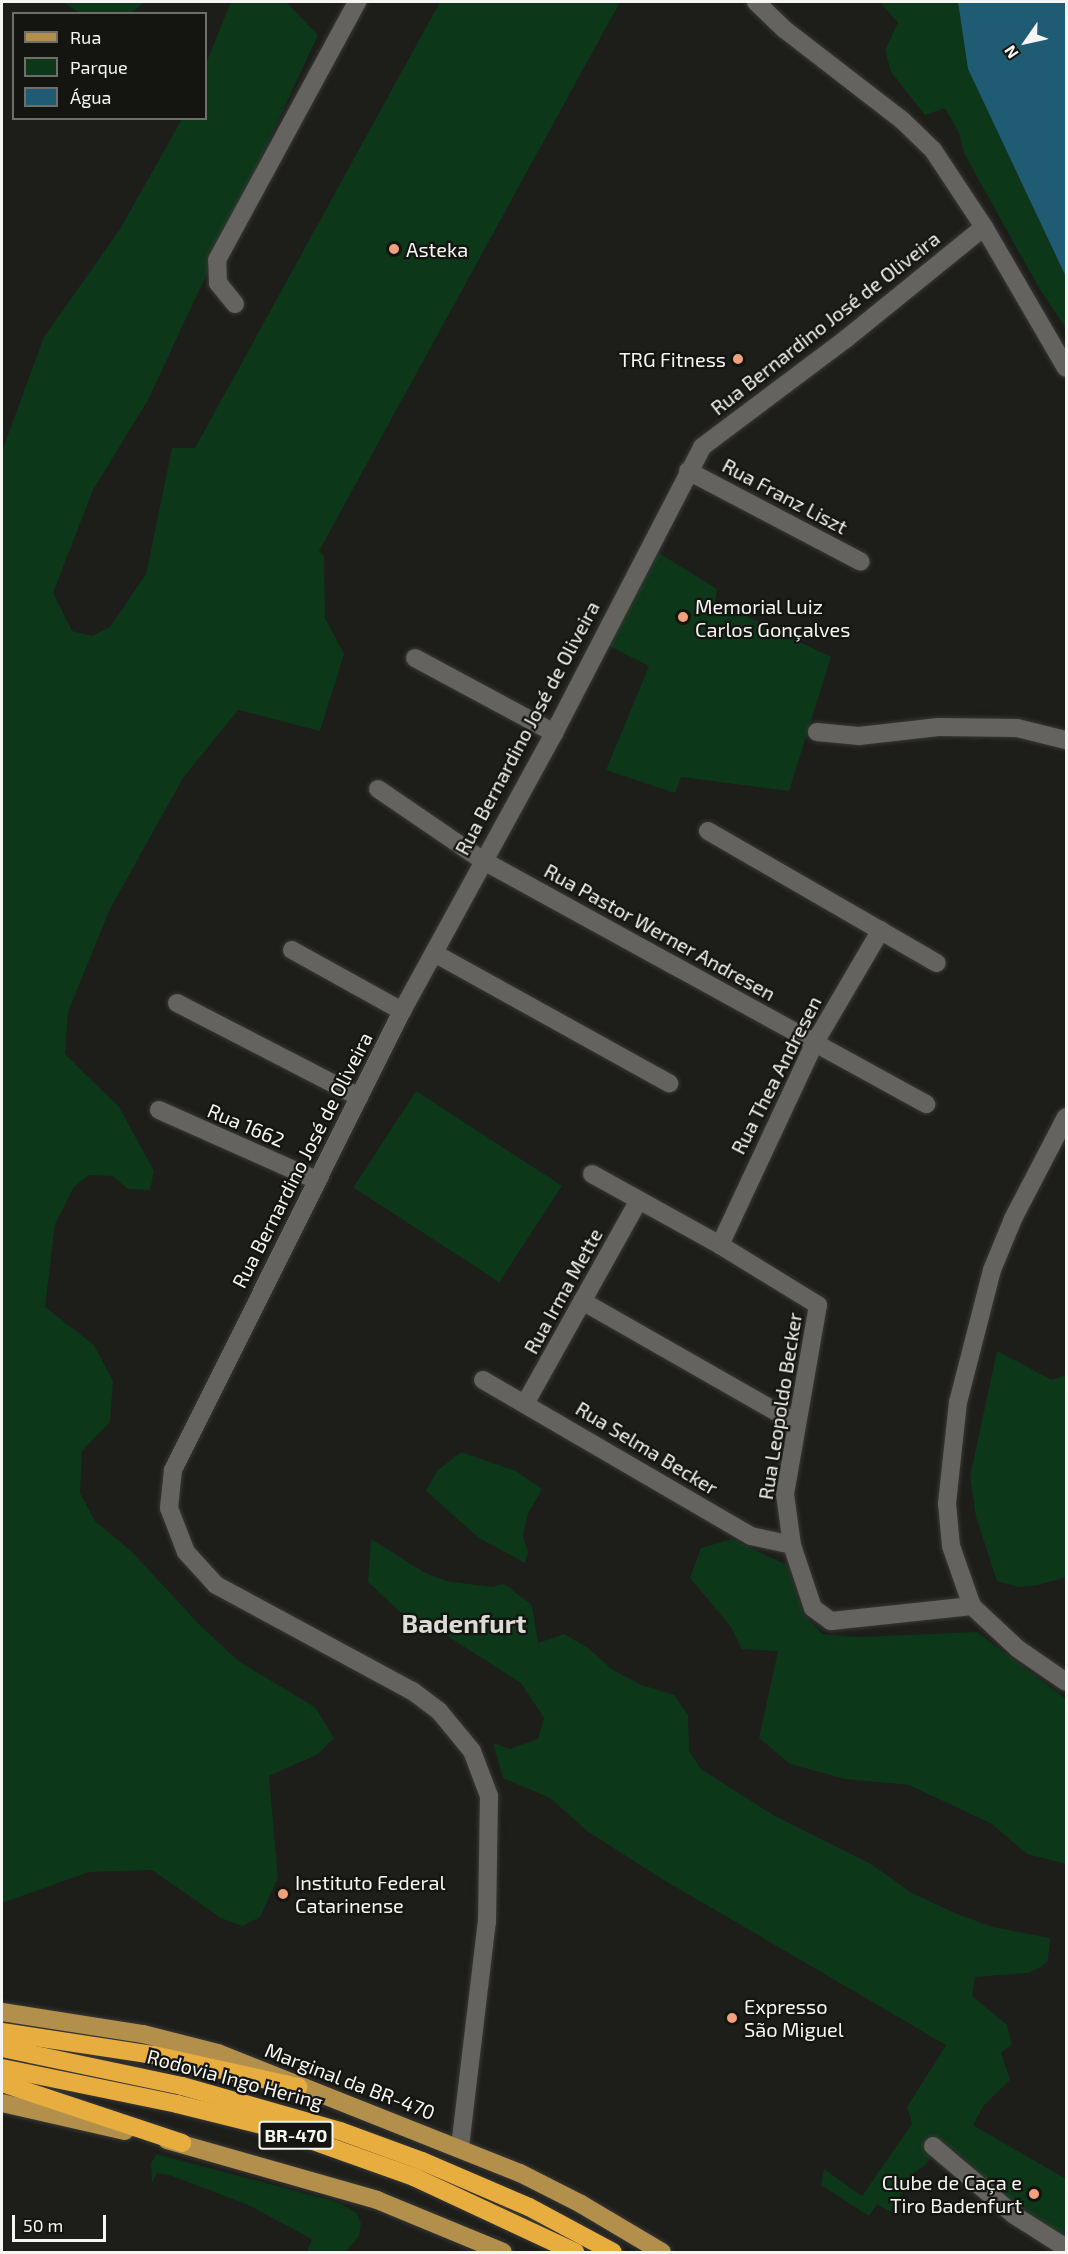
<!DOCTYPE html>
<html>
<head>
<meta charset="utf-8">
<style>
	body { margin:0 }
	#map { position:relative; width:1068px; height:2254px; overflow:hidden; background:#1d1d1a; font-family:"Exo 2",sans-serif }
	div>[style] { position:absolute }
	.green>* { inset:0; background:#0c3719; transform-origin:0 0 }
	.water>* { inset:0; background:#1f5c74 }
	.roads { filter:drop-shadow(0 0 2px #373735) drop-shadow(0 0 2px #373735) }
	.minor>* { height:18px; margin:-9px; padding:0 9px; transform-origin:9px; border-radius:9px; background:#64635f }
	.major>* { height:18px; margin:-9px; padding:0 9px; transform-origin:9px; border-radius:9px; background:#b38f4c }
	.highway>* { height:18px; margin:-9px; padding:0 9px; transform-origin:9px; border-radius:9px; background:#e7ad3f }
	.dots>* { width:16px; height:16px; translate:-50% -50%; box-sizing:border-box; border:3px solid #141411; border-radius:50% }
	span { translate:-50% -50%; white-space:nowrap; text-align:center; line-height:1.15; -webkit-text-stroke:4.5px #141411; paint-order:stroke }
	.shield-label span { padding:2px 4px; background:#141411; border:2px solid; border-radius:4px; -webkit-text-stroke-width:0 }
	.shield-label { font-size:18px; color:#f5f5f3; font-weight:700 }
	.poi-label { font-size:20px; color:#f5f5f3 }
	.left { translate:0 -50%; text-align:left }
	.right { translate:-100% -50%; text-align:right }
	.street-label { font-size:20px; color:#f5f5f3 }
	.district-label { font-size:26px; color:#dadad6; font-weight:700 }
	.frame { position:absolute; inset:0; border:3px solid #f5f5f3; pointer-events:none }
	.legend { position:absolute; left:12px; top:12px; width:195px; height:108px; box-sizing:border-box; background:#141411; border:2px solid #6e6e6b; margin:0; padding:8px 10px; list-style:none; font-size:18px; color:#f5f5f3 }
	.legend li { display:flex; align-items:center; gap:12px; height:30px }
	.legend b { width:30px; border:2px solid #6e6e6b }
	.north { position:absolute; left:996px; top:12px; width:60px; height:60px; -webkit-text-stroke:4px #141411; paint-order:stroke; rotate:236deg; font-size:16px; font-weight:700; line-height:24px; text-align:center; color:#f5f5f3 }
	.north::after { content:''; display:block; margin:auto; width:21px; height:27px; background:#f5f5f3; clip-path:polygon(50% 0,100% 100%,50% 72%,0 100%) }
	.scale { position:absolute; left:12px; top:2215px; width:94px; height:27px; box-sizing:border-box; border:3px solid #f5f5f3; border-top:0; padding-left:8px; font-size:18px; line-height:21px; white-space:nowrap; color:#f5f5f3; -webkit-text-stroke:4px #141411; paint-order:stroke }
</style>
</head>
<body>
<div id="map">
	<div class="green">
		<div style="clip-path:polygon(63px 2px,145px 2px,130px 14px,80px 13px)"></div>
		<div style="clip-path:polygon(231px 2px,286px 2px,318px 35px,148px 400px,93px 490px,53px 593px,72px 631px,92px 636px,110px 627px,146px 574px,172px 448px,195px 448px,440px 2px,620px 2px,319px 551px,324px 556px,325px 618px,344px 654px,320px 731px,238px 710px,183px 778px,110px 909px,68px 1012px,65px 1054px,119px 1107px,154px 1171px,150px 1190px,128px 1189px,112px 1176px,89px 1175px,74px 1187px,55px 1224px,45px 1307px,94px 1345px,113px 1381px,110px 1422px,82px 1451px,80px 1493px,95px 1521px,131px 1551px,198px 1623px,238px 1661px,315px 1707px,334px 1738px,318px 1754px,269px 1776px,278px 1878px,260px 1917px,242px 1926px,221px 1918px,152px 1870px,89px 1872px,2px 1903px,2px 451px,44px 337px,120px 229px,182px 119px,206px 118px,206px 63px)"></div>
		<div style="clip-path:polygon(880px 2px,958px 2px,968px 69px,1066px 277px,1066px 328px,1039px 288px,964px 153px,959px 133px,945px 108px,925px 115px,891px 72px,885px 50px,898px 23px)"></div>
		<div style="clip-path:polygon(654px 550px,717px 589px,715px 601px,831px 657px,789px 791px,681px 777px,675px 793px,606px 770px,649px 666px,607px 645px)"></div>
		<div style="left:416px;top:1091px;width:174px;height:115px;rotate:33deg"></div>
		<div style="clip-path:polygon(997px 1351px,1052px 1380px,1066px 1375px,1066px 1577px,1038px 1585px,1018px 1587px,997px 1581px,976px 1517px,970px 1476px)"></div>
		<div style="clip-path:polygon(461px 1452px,516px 1471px,542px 1489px,528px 1514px,523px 1536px,528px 1552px,525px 1563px,479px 1538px,426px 1491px,437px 1471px)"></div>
		<div style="clip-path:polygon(371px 1539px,422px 1571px,446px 1581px,492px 1587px,504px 1584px,532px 1605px,538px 1643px,564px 1634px,588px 1648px,613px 1670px,642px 1685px,674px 1695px,688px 1715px,689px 1751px,701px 1769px,773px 1815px,871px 1864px,912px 1893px,957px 1914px,993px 1927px,1050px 1938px,1048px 1961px,1041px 1967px,1028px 1973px,975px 1977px,972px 1996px,1007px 2025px,1012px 2045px,1001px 2052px,1010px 2080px,984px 2105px,973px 2125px,1066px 2179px,1066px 2237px,1017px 2209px,955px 2151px,937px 2141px,927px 2164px,914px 2173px,890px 2212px,877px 2204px,869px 2216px,821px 2185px,824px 2169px,862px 2196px,912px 2124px,907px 2107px,946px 2045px,662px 1879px,587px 1831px,550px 1798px,503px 1778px,493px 1743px,510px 1749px,538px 1739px,544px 1718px,521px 1683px,441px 1632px,420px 1626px,399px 1611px,368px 1582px)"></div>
		<div style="clip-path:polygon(732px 1539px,787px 1565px,803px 1613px,822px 1634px,858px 1637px,977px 1632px,1066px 1699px,1066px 1864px,1027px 1854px,992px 1824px,909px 1785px,845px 1779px,790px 1764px,759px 1738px,778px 1651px,742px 1649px,731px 1627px,690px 1578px,701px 1548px)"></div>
		<div style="clip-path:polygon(157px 2154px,337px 2202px,356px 2212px,361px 2223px,359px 2236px,346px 2252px,307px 2252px,312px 2239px,246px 2204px,169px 2175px,157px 2173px,152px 2183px,151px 2163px)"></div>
	</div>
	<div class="water">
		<div style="clip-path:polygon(958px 2px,1066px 2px,1066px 277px,968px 69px)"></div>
	</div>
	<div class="roads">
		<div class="minor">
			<div style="left:756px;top:2px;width:39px;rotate:44deg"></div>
			<div style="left:784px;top:29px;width:150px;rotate:37.7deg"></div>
			<div style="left:903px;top:121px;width:42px;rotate:44deg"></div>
			<div style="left:933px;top:150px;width:92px;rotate:56.5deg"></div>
			<div style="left:984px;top:227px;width:163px;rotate:59.8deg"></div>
			<div style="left:235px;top:304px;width:27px;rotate:-129deg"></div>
			<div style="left:218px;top:283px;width:23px;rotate:-92deg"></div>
			<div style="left:217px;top:260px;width:294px;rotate:-61.5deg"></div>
			<div style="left:688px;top:471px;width:195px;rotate:27.7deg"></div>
			<div style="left:415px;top:658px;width:158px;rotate:28.3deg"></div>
			<div style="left:817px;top:732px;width:42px;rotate:5.4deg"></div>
			<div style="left:859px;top:736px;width:80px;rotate:-6.5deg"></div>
			<div style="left:938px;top:727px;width:79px;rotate:0.7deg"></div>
			<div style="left:1017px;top:728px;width:50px;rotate:13.8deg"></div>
			<div style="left:378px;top:789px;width:126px;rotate:34.3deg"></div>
			<div style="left:482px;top:860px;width:507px;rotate:28.79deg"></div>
			<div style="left:708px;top:831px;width:264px;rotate:30deg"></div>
			<div style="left:292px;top:950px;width:126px;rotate:29deg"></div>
			<div style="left:434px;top:953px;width:269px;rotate:29deg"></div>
			<div style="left:177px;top:1003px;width:205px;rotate:27.3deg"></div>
			<div style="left:159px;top:1110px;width:172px;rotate:24deg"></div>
			<div style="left:1066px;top:1117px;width:115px;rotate:117.5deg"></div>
			<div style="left:1013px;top:1219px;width:55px;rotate:112.4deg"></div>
			<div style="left:992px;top:1270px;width:136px;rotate:104.4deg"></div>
			<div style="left:958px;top:1402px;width:102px;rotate:96.2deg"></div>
			<div style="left:947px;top:1503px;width:43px;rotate:84.7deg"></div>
			<div style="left:951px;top:1546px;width:64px;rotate:70.7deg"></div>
			<div style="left:972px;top:1606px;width:63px;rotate:43.1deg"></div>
			<div style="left:1018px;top:1649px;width:58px;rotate:34.5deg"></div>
			<div style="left:592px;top:1174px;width:146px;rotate:29deg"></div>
			<div style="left:720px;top:1245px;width:115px;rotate:31.5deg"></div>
			<div style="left:818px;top:1305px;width:192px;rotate:99.9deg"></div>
			<div style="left:785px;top:1494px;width:51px;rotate:82.2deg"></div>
			<div style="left:792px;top:1545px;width:66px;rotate:71.6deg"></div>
			<div style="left:813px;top:1608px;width:22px;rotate:36deg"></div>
			<div style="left:831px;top:1621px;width:142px;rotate:-6.1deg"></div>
			<div style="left:720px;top:1245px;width:222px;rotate:-64.9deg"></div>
			<div style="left:814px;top:1044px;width:132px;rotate:-59.6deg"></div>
			<div style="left:582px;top:1301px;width:246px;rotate:29.7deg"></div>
			<div style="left:483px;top:1380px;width:310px;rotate:30.2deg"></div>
			<div style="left:751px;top:1536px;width:42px;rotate:12.4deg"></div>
			<div style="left:526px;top:1402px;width:229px;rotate:-60.8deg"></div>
			<div style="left:933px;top:2146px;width:106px;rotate:40.4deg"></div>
			<div style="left:1014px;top:2215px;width:62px;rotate:32.4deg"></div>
			<div style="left:460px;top:2147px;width:227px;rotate:-83.2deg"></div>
			<div style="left:487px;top:1922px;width:126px;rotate:-89.1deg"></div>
			<div style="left:489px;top:1796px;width:48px;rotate:-110.7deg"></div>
			<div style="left:472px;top:1751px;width:52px;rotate:-129.5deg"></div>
			<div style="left:439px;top:1711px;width:34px;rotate:-143deg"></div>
			<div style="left:412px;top:1691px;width:223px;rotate:-151.6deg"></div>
			<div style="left:216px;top:1585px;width:45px;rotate:-132.3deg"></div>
			<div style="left:186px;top:1552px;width:47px;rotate:-111.1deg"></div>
			<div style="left:169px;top:1508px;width:38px;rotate:-84deg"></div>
			<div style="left:173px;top:1470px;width:513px;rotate:-63.48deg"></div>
			<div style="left:402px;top:1011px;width:317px;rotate:-61.3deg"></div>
			<div style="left:554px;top:733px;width:322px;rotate:-62.6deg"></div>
			<div style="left:702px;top:447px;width:181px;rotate:-36.9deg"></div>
			<div style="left:847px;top:338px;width:176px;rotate:-39deg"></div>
		</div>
		<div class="major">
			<div style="left:2px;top:2012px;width:143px;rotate:8.9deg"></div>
			<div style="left:143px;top:2034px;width:77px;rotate:14.2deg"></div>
			<div style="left:218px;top:2053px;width:325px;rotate:21.7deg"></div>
			<div style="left:520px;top:2173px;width:68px;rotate:26.9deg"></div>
			<div style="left:581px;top:2204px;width:94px;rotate:30.7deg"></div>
			<div style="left:2px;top:2103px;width:126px;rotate:12.8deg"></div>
			<div style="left:167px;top:2140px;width:218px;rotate:15.9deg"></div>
			<div style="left:377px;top:2200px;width:136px;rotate:22.4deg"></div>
		</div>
		<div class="highway">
			<div style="left:2px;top:2032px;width:154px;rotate:8.6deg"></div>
			<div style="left:154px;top:2055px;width:148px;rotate:12.5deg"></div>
			<div style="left:2px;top:2048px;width:184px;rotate:11.9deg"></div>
			<div style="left:182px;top:2086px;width:164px;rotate:15.9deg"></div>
			<div style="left:340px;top:2131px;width:87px;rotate:20.1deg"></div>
			<div style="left:422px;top:2161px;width:116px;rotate:23.3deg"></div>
			<div style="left:529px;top:2207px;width:95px;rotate:28.2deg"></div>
			<div style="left:2px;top:2068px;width:179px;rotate:11.6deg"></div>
			<div style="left:177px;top:2104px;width:111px;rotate:14deg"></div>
			<div style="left:285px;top:2131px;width:137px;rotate:19.6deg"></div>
			<div style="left:414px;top:2177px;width:178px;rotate:25deg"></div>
			<div style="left:2px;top:2083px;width:190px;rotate:18.4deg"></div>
		</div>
	</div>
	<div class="dots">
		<div style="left:394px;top:249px;background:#f2a17e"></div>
		<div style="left:738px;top:359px;background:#f2a17e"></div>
		<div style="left:683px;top:617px;background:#f2a17e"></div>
		<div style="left:283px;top:1894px;background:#f2a17e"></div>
		<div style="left:732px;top:2018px;background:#f2a17e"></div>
		<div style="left:1034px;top:2194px;background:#f2a17e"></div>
	</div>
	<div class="shield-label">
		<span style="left:296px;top:2135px">BR-470</span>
	</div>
	<div class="poi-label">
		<span class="left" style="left:406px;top:249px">Asteka</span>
		<span class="right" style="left:726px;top:359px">TRG Fitness</span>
		<span class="left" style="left:695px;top:618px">Memorial Luiz<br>Carlos Gonçalves</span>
		<span class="left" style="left:295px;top:1894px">Instituto Federal<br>Catarinense</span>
		<span class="left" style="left:744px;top:2018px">Expresso<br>São Miguel</span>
		<span class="right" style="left:1022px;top:2194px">Clube de Caça e<br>Tiro Badenfurt</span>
	</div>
	<div class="street-label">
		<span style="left:825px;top:323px;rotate:-38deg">Rua Bernardino José de Oliveira</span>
		<span style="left:785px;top:496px;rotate:28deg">Rua Franz Liszt</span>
		<span style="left:527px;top:728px;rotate:-62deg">Rua Bernardino José de Oliveira</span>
		<span style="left:660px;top:932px;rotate:29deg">Rua Pastor Werner Andresen</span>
		<span style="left:776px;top:1075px;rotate:-63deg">Rua Thea Andresen</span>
		<span style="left:246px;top:1125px;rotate:23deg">Rua 1662</span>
		<span style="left:302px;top:1160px;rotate:-63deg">Rua Bernardino José de Oliveira</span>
		<span style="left:563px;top:1291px;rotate:-61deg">Rua Irma Mette</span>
		<span style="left:780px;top:1406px;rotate:-81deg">Rua Leopoldo Becker</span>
		<span style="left:647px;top:1448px;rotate:31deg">Rua Selma Becker</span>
		<span style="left:235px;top:2079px;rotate:15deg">Rodovia Ingo Hering</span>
		<span style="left:350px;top:2081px;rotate:21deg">Marginal da BR-470</span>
	</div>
	<div class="district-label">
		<span style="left:464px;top:1623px">Badenfurt</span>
	</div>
	<div class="frame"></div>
	<ul class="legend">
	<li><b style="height:8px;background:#b38f4c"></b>Rua</li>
	<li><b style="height:16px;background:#0c3719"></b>Parque</li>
	<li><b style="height:16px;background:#1f5c74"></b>Água</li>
	</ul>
	<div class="north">N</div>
	<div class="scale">50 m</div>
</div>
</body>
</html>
